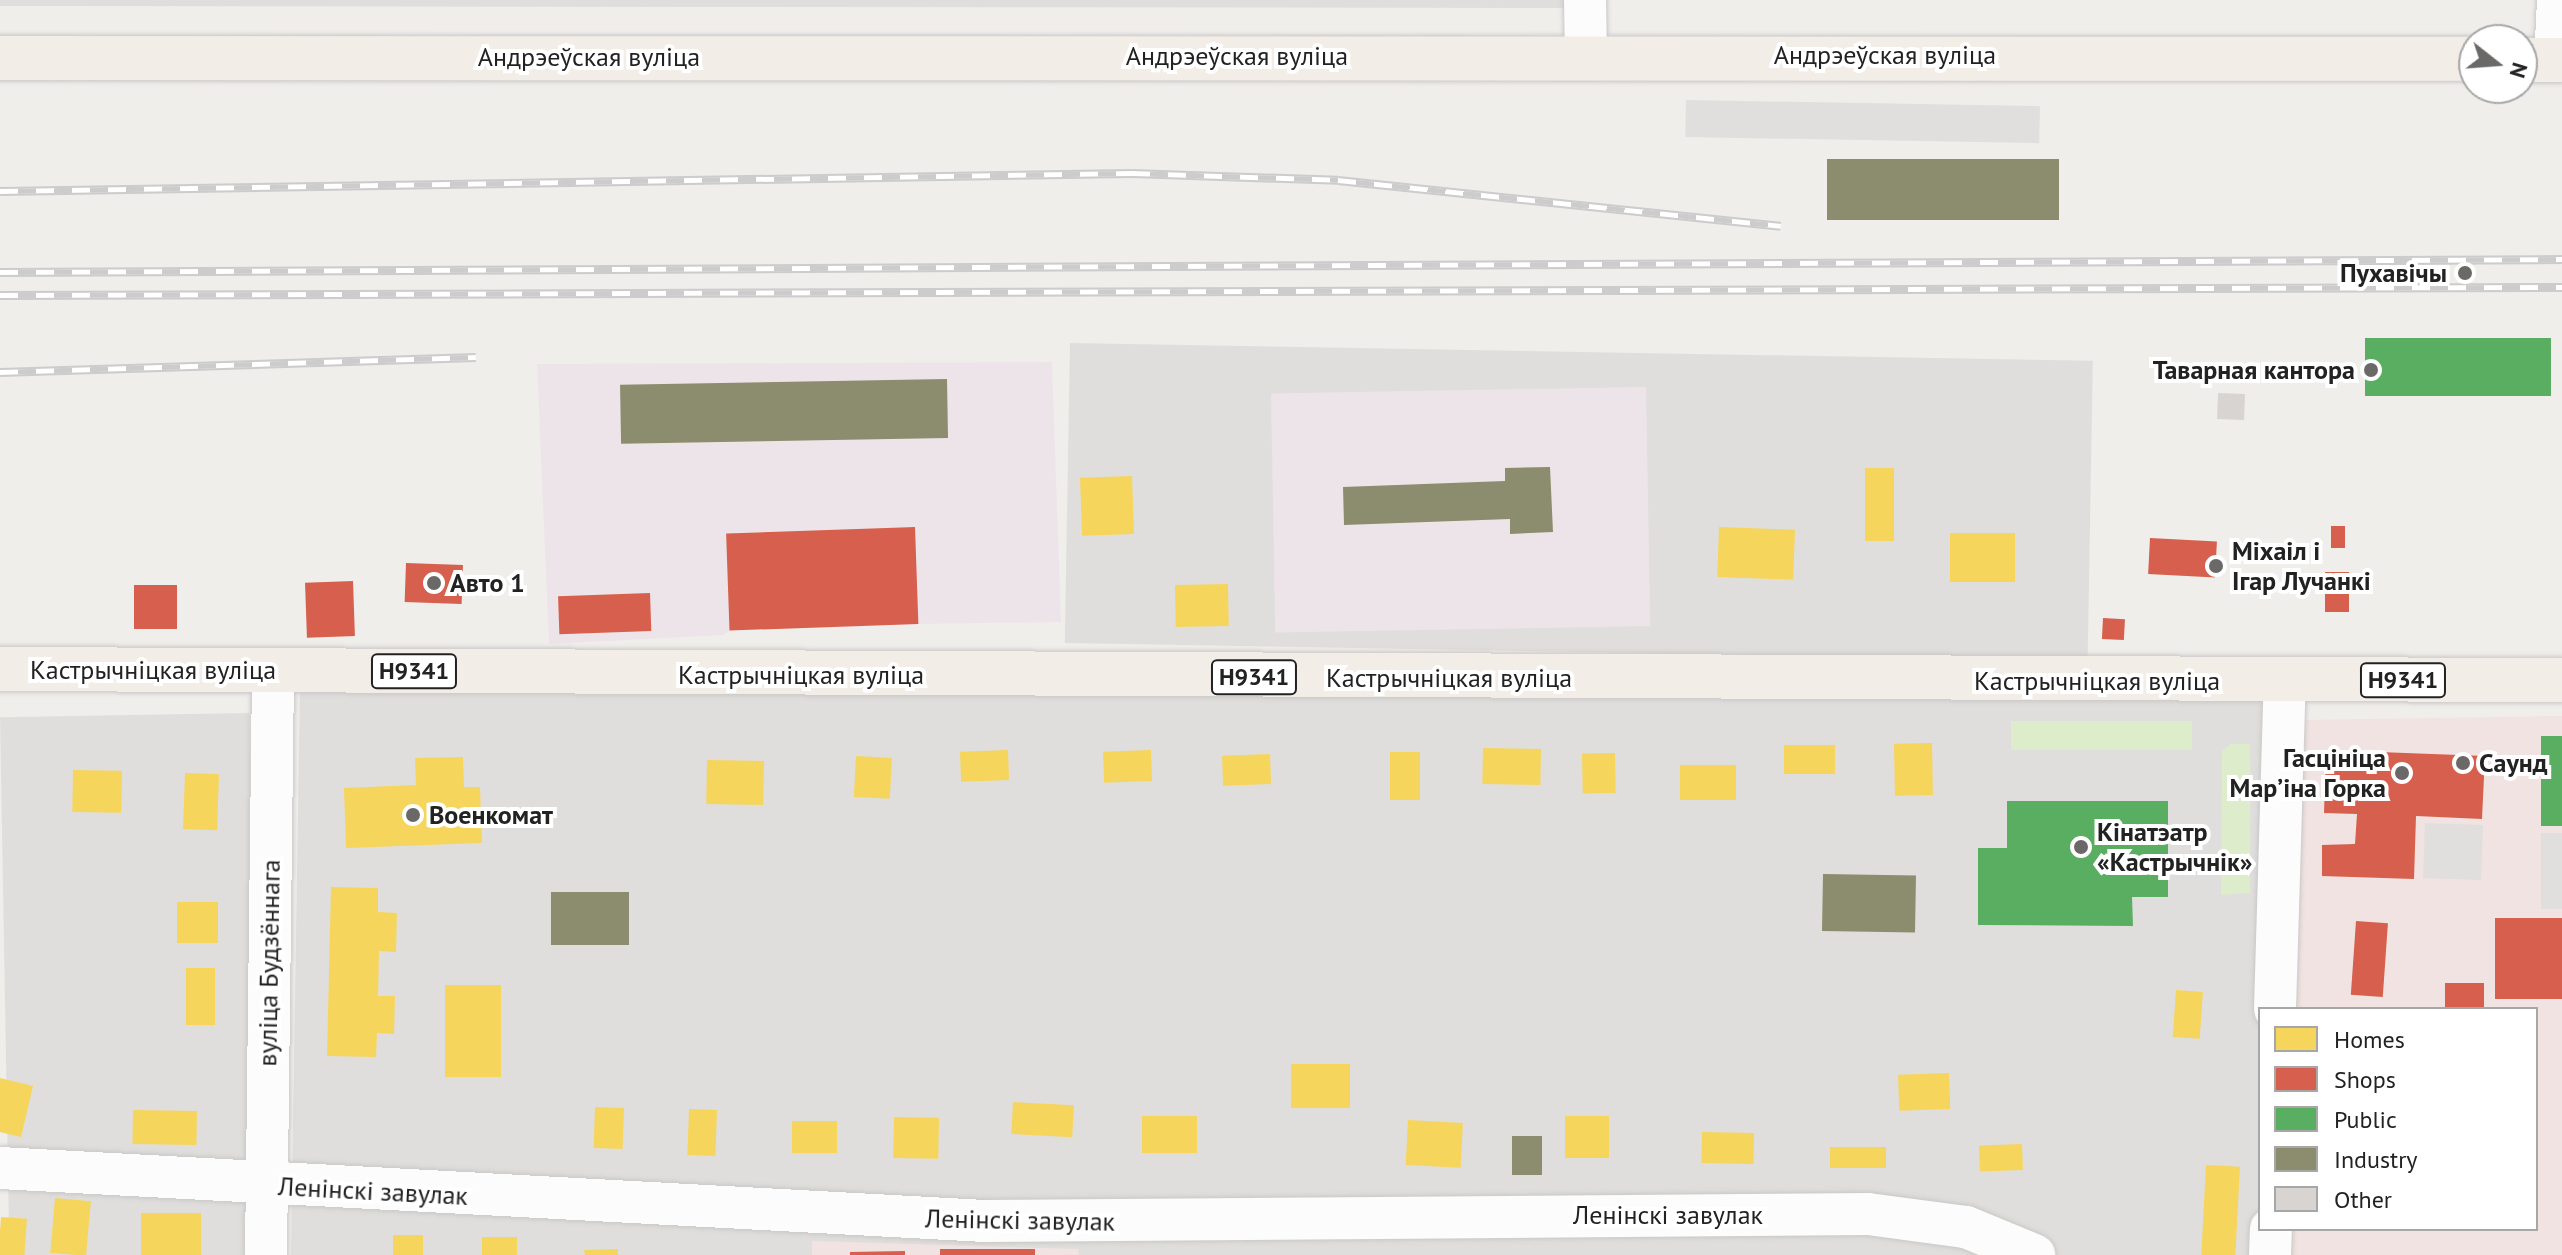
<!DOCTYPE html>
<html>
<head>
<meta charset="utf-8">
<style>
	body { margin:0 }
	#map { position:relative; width:2562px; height:1255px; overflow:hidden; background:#f0eeeb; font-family:"PT Sans",sans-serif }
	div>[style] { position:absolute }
	.residential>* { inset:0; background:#dfdedc; transform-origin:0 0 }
	.commercial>* { inset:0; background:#f1e3e1 }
	.industrial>* { inset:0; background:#ede4e9; transform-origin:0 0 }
	.grass>* { inset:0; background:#ddeccb; transform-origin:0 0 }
	.parking>* { inset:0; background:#e0dfde; transform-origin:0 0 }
	.homes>* { inset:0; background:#f6d55c; transform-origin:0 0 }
	.shops>* { inset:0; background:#d6604d; transform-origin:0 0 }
	.public>* { inset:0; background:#5aae61; transform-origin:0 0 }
	.industry>* { inset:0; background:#8c8c6e; transform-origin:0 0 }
	.building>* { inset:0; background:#d7d4d2; transform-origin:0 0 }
	.roads { filter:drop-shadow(0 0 2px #c9c8c7) drop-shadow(0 0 2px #c9c8c7) }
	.minor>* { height:42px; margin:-21px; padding:0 21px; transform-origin:21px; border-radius:21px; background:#fdfcfc }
	.major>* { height:44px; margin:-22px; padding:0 22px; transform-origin:22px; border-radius:22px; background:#f3ede7 }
	.rail>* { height:9px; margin-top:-4.5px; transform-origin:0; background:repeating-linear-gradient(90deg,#fff 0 18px,#ccc 0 36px); box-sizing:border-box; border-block:2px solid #ccc }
	.dots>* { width:22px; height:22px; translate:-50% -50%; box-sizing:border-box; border:4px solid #fff; border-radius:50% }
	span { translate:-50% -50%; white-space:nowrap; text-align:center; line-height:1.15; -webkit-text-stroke:8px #fff; paint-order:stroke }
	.shield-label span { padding:2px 6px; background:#fff; border:2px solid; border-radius:6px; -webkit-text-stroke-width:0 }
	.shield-label { font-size:24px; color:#222; font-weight:700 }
	.street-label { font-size:26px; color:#222 }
	.poi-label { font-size:26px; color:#222; font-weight:700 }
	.right { translate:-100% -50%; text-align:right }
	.left { translate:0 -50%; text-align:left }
	.legend { position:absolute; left:2258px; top:1007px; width:280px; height:224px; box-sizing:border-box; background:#fff; border:2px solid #a7a7a7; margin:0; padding:10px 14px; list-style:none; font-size:24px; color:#222 }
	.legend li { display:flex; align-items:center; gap:16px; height:40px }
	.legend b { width:40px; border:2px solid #a7a7a7 }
	.north { position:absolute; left:2458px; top:24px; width:80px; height:80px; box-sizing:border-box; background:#fff; border:2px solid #a7a7a7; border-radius:50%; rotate:107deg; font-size:22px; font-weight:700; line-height:32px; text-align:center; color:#222 }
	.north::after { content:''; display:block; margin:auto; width:28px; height:36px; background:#6a6968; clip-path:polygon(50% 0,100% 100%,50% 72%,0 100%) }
</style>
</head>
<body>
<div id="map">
	<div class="residential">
		<div style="clip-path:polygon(0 0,1570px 0,1571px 8px,0 6px)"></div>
		<div style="left:1070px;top:343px;width:1023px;height:300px;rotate:1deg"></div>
		<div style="clip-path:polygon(300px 689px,2266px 693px,2260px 1229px,2268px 1255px,291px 1255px)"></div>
		<div style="left:249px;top:713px;width:542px;height:249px;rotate:89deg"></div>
	</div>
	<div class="commercial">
		<div style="clip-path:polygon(2562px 716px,2562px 1255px,2286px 1255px,2287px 1229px,2536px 1229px,2536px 1009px,2291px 1009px,2298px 720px)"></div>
		<div style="clip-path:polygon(812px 1241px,1078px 1249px,1079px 1255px,812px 1255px)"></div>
	</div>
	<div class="industrial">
		<div style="clip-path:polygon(1052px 362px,1061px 622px,918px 624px,914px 527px,727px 533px,730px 631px,723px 635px,549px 644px,537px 364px)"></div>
		<div style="left:1646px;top:387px;width:239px;height:375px;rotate:89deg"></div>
	</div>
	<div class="grass">
		<div style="left:2192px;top:721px;width:29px;height:181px;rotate:90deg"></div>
		<div style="clip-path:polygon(2231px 744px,2250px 744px,2250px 893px,2221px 895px,2222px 751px)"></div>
	</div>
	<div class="parking">
		<div style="left:1686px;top:100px;width:354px;height:37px;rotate:1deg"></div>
		<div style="left:2425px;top:823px;width:58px;height:55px;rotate:2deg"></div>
		<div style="left:2541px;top:833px;width:21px;height:76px"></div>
	</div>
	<div class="homes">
		<div style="left:1865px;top:468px;width:29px;height:73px"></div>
		<div style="left:1132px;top:476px;width:58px;height:52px;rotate:88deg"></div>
		<div style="left:1719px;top:527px;width:76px;height:50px;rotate:2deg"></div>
		<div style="left:2015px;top:533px;width:49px;height:65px;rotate:90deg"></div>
		<div style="left:1228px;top:584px;width:42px;height:53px;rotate:89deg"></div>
		<div style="left:1932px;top:743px;width:52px;height:38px;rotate:89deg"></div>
		<div style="left:1835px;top:745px;width:29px;height:51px;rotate:90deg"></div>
		<div style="left:1483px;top:748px;width:58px;height:36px;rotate:1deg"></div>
		<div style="left:1008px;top:750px;width:30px;height:48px;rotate:88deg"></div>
		<div style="left:1151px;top:750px;width:31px;height:48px;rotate:88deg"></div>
		<div style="left:1390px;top:752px;width:30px;height:48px"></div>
		<div style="left:1615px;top:753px;width:40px;height:33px;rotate:89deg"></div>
		<div style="left:1270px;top:754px;width:30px;height:48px;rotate:88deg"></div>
		<div style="left:856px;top:756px;width:36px;height:41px;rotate:3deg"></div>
		<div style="clip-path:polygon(463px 757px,464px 787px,480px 787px,482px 843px,346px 848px,344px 788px,416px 785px,415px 758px)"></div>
		<div style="left:707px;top:760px;width:57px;height:44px;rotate:1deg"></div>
		<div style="left:1680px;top:765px;width:56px;height:35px"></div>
		<div style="left:73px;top:770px;width:49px;height:42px;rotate:1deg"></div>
		<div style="left:185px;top:773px;width:34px;height:56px;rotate:2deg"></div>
		<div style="clip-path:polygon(331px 887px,378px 888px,378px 912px,397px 913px,396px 952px,379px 951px,378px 996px,395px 996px,394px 1034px,377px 1033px,376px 1057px,327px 1056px)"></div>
		<div style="left:177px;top:902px;width:41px;height:41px"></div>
		<div style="left:186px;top:968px;width:29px;height:57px"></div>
		<div style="left:445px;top:985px;width:56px;height:92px"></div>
		<div style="left:2176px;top:990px;width:27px;height:47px;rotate:4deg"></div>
		<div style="left:1291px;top:1064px;width:59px;height:44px"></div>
		<div style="left:1949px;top:1073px;width:36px;height:51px;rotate:88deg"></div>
		<div style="clip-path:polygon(0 1078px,33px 1086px,21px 1137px,0 1132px)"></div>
		<div style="left:1013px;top:1102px;width:61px;height:32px;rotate:3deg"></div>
		<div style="left:595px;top:1107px;width:29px;height:41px;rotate:2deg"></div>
		<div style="left:689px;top:1109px;width:28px;height:46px;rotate:2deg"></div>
		<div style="left:133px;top:1110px;width:64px;height:34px;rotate:1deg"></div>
		<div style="left:1142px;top:1116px;width:55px;height:37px"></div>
		<div style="left:1565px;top:1116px;width:44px;height:42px"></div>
		<div style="left:894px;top:1117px;width:45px;height:41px;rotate:1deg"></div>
		<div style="left:1408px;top:1120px;width:55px;height:45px;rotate:3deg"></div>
		<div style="left:792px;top:1121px;width:45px;height:32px"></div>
		<div style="left:1702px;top:1132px;width:52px;height:31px;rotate:1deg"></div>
		<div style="left:2022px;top:1144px;width:26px;height:43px;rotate:88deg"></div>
		<div style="left:1886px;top:1147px;width:21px;height:56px;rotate:90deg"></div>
		<div style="left:2206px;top:1165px;width:34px;height:90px;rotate:3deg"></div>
		<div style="left:55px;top:1198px;width:36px;height:55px;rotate:5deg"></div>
		<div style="left:141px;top:1213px;width:60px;height:42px"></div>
		<div style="left:1px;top:1217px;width:26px;height:38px;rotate:4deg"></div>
		<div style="left:393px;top:1235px;width:30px;height:20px"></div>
		<div style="left:517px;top:1237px;width:18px;height:35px;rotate:90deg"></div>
		<div style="clip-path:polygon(618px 1249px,618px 1255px,585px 1255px,584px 1250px)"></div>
	</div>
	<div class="shops">
		<div style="left:2331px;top:526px;width:14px;height:22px"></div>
		<div style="left:915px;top:527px;width:97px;height:189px;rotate:88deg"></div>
		<div style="left:2150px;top:538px;width:67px;height:36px;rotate:3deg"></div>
		<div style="left:406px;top:563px;width:57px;height:39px;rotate:2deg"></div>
		<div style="left:2325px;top:572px;width:24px;height:40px"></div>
		<div style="left:353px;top:581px;width:55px;height:48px;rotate:88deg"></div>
		<div style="left:134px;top:585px;width:43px;height:44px"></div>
		<div style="left:650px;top:593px;width:38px;height:92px;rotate:88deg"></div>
		<div style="left:2103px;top:618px;width:22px;height:21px;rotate:3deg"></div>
		<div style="clip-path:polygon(2326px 750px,2485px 756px,2482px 819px,2416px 816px,2414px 879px,2322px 876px,2322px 845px,2355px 844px,2357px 814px,2324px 813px)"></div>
		<div style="left:2562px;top:918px;width:81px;height:67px;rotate:90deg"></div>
		<div style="left:2356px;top:921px;width:32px;height:74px;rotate:4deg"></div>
		<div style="left:2484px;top:983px;width:26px;height:39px;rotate:90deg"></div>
		<div style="left:940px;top:1249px;width:95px;height:6px"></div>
		<div style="clip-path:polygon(905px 1251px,905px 1255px,850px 1255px,850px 1252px)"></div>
	</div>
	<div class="public">
		<div style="left:2551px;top:338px;width:58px;height:186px;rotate:90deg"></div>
		<div style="left:2541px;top:736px;width:21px;height:90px"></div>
		<div style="clip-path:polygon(2007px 801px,2168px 801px,2168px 897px,2132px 897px,2133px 926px,1978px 925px,1978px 848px,2007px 848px)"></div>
	</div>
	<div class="industry">
		<div style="left:1827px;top:159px;width:232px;height:61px"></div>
		<div style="left:947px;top:379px;width:59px;height:327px;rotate:89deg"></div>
		<div style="clip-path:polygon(1550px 467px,1553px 532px,1510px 534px,1510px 519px,1344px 525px,1343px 487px,1505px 481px,1505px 468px)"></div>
		<div style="left:1823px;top:874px;width:93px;height:57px;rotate:1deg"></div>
		<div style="left:629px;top:892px;width:53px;height:78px;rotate:90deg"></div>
		<div style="left:1512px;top:1136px;width:30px;height:39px"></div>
	</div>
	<div class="building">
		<div style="left:2218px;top:393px;width:27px;height:26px;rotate:2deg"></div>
	</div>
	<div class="roads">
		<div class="minor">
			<div style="left:1585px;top:0;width:55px;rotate:89deg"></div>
			<div style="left:2555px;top:60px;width:60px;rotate:-87.1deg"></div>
			<div style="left:2275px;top:1009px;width:328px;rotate:-88.3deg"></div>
			<div style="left:0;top:1168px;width:987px;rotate:3.08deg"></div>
			<div style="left:986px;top:1221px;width:882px;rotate:-0.45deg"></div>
			<div style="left:1868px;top:1214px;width:99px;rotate:7.6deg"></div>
			<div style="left:1966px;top:1227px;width:74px;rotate:22.4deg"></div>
			<div style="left:266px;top:1255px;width:585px;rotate:-89.31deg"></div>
			<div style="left:2270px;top:1255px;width:26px;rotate:-88deg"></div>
		</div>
		<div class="major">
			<div style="left:0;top:58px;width:2474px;rotate:0.02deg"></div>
			<div style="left:2522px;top:60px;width:40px"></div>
			<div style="left:0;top:669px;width:2562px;rotate:0.25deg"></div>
		</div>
	</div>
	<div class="rail">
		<div style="left:0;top:191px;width:1132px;rotate:-0.91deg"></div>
		<div style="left:1132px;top:173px;width:206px;rotate:1.9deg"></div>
		<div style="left:1338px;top:180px;width:445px;rotate:5.9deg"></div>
		<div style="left:0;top:272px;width:2562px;rotate:-0.29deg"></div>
		<div style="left:0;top:295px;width:2562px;rotate:-0.18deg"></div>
		<div style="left:0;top:372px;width:476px;rotate:-1.8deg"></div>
	</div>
	<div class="dots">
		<div style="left:2465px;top:273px;background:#6a6968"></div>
		<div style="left:2371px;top:370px;background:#6a6968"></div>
		<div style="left:2216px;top:566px;background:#6a6968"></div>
		<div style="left:434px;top:583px;background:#6a6968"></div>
		<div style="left:2463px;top:763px;background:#6a6968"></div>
		<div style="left:2402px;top:773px;background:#6a6968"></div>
		<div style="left:413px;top:815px;background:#6a6968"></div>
		<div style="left:2081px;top:847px;background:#6a6968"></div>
	</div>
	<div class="shield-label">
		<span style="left:414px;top:671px">Н9341</span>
		<span style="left:1254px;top:677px">Н9341</span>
		<span style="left:2403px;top:680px">Н9341</span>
	</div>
	<div class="street-label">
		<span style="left:1885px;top:55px">Андрэеўская вуліца</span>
		<span style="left:1237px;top:56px">Андрэеўская вуліца</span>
		<span style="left:589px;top:57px">Андрэеўская вуліца</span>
		<span style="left:153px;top:670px">Кастрычніцкая вуліца</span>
		<span style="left:801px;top:675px">Кастрычніцкая вуліца</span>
		<span style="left:1449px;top:678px">Кастрычніцкая вуліца</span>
		<span style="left:2097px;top:681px">Кастрычніцкая вуліца</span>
		<span style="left:269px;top:963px;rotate:-89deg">вуліца Будзённага</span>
		<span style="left:373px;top:1191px;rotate:3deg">Ленінскі завулак</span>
		<span style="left:1668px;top:1215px">Ленінскі завулак</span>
		<span style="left:1020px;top:1220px;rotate:1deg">Ленінскі завулак</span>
	</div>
	<div class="poi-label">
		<span class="right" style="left:2447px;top:273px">Пухавічы</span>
		<span class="right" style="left:2355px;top:370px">Таварная кантора</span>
		<span class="left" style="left:2232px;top:566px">Міхаіл і<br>Ігар Лучанкі</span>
		<span class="left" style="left:450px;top:583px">Авто 1</span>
		<span class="right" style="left:2386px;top:773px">Гасцініца<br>Марʼіна Горка</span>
		<span class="left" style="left:2479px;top:763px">Саунд</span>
		<span class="left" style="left:429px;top:815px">Военкомат</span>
		<span class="left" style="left:2097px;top:847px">Кінатэатр<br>«Кастрычнік»</span>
	</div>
	<ul class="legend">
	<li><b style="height:22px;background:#f6d55c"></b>Homes</li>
	<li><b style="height:22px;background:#d6604d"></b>Shops</li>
	<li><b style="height:22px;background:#5aae61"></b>Public</li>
	<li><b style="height:22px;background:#8c8c6e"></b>Industry</li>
	<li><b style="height:22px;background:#d7d4d2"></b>Other</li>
	</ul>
	<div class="north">N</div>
</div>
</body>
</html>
